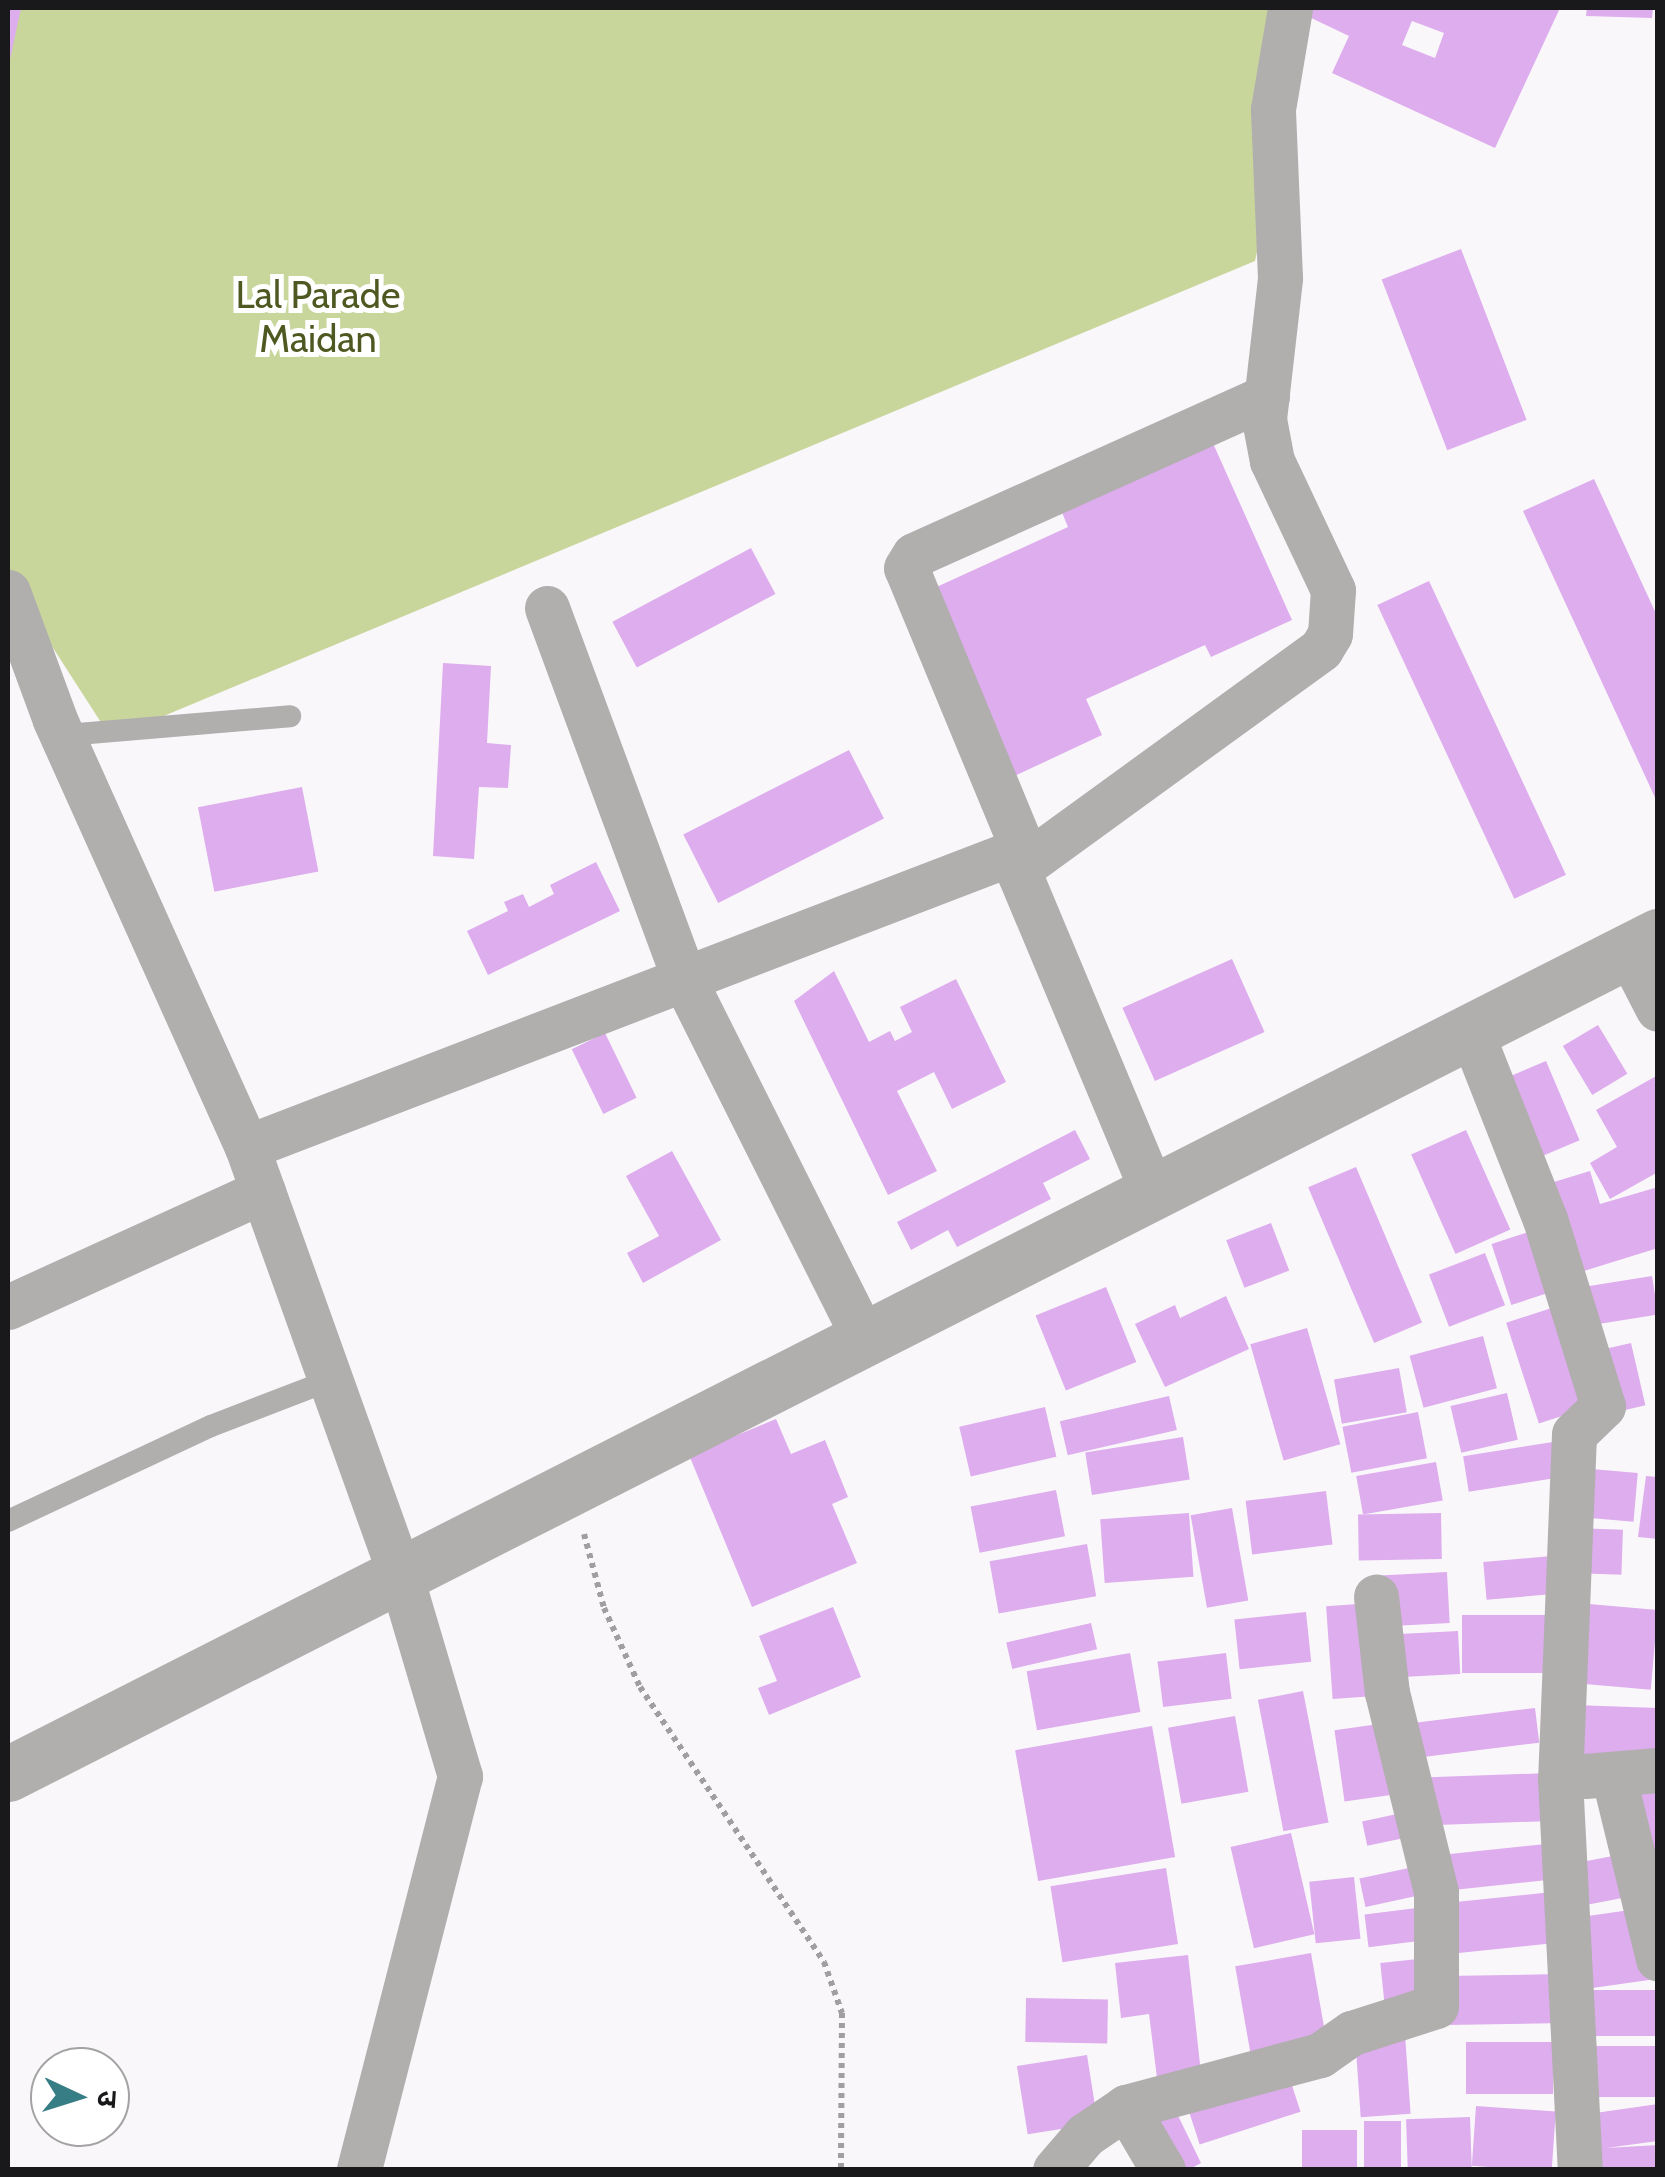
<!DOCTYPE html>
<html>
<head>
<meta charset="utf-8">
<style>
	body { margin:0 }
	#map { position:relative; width:1665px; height:2177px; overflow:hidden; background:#faf7fb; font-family:Cabin,"Noto Sans Devanagari",sans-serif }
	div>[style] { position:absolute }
	.green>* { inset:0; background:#c8d69c }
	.building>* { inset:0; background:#ddaded; transform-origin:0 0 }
	.path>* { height:6px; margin-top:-3px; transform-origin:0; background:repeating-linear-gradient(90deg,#a09ea1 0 5px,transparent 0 10px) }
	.service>* { height:22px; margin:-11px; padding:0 11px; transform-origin:11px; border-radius:11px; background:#b1aeae }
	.minor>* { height:45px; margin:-22.5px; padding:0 22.5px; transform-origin:22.5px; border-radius:22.5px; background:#b1aeae }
	.tertiary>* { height:55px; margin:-27.5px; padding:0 27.5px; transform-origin:27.5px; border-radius:27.5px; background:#b1aeae }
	span { translate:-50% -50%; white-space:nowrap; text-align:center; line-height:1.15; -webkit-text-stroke:10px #fff; paint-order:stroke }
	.park-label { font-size:38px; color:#4e5821 }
	.frame { position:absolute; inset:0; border:10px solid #19181a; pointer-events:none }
	.north { position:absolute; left:30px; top:2047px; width:100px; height:100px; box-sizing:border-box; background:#fff; border:2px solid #a3a3a3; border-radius:50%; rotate:94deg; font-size:28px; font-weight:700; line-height:40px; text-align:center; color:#19181a }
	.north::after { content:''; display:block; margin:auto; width:35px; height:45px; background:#367d85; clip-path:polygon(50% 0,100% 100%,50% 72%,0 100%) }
</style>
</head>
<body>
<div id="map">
	<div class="green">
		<div style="clip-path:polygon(8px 8px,1310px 8px,1255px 261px,111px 738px,8px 578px)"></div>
	</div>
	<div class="building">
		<div style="clip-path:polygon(8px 8px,21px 8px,9px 64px,8px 64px)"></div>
		<div style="clip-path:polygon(evenodd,1311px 8px,1560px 8px,1495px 148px,1332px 73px,1349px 36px,1307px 16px,1311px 8px,1412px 21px,1444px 33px,1435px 58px,1402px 45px,1412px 21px)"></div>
		<div style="clip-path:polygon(1587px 8px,1653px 8px,1652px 18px,1586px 16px)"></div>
		<div style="left:1461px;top:249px;width:183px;height:85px;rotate:69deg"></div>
		<div style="clip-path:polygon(1212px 441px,1292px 620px,1211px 657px,1205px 645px,1086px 699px,1102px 735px,1004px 781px,919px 595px,1068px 527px,1061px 510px)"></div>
		<div style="clip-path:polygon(1594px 479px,1658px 618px,1658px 804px,1523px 511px)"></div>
		<div style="left:751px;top:548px;width:52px;height:157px;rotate:62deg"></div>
		<div style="left:1429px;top:581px;width:324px;height:57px;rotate:65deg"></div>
		<div style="clip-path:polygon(443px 663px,491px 666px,487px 743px,511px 745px,508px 788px,479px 787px,474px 859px,433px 856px)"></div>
		<div style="left:849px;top:750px;width:77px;height:186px;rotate:63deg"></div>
		<div style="left:302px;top:787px;width:86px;height:106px;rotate:79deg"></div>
		<div style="clip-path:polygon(596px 862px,620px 911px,488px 975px,467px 931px,508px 911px,504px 902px,523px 894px,529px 907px,554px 894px,550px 885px)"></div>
		<div style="left:1232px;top:959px;width:80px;height:120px;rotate:66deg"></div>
		<div style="clip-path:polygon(834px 971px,869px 1042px,890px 1031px,895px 1041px,912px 1032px,900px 1007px,956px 979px,1006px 1082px,952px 1109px,934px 1072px,897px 1091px,937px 1171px,888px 1195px,794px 1001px)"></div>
		<div style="left:1598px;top:1025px;width:57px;height:41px;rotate:59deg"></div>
		<div style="left:605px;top:1033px;width:72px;height:37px;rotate:64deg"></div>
		<div style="left:1546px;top:1061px;width:86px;height:52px;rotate:67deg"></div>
		<div style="clip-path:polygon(1658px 1075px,1658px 1172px,1610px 1199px,1590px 1163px,1617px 1147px,1596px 1110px)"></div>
		<div style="clip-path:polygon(1075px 1130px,1090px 1159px,1043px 1183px,1051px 1199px,957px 1247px,948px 1230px,911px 1250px,897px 1222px)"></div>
		<div style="left:1466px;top:1130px;width:109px;height:60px;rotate:66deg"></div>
		<div style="clip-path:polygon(672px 1151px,721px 1240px,643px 1283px,627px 1253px,659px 1236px,626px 1176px)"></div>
		<div style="left:1356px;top:1167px;width:169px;height:52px;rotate:67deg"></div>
		<div style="clip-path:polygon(1590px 1171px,1600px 1204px,1658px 1187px,1658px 1248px,1571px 1275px,1544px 1185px)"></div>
		<div style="left:1271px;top:1223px;width:51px;height:48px;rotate:69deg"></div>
		<div style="left:1541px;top:1228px;width:64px;height:52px;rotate:72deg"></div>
		<div style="left:1485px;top:1253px;width:56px;height:60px;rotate:69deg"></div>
		<div style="left:1652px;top:1276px;width:39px;height:73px;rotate:81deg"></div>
		<div style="left:1106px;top:1287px;width:81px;height:76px;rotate:68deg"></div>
		<div style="clip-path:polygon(1226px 1296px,1249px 1349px,1165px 1387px,1135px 1324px,1175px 1305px,1180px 1318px)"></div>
		<div style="left:1567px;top:1303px;width:106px;height:64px;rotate:72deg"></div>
		<div style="left:1307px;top:1328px;width:121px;height:59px;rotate:74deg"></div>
		<div style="left:1483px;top:1336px;width:54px;height:76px;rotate:75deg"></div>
		<div style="left:1631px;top:1343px;width:64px;height:37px;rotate:77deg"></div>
		<div style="left:1399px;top:1368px;width:45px;height:66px;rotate:80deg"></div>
		<div style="left:1507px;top:1393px;width:48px;height:58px;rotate:77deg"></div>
		<div style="left:1169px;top:1396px;width:35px;height:112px;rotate:77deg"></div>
		<div style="left:1045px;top:1407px;width:51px;height:88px;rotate:77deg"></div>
		<div style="left:1418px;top:1412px;width:47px;height:77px;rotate:79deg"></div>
		<div style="clip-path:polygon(776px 1419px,791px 1454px,825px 1440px,848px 1497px,832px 1504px,857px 1563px,752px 1607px,689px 1455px)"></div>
		<div style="left:1183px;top:1437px;width:43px;height:99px;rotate:81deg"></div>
		<div style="left:1553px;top:1442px;width:36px;height:91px;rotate:81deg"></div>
		<div style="left:1436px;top:1462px;width:39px;height:81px;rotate:80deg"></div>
		<div style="left:1580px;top:1468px;width:58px;height:49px;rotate:5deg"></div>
		<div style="clip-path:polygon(1646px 1476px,1658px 1477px,1658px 1539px,1638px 1537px)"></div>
		<div style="left:1056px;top:1490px;width:47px;height:87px;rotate:79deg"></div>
		<div style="left:1326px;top:1491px;width:54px;height:81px;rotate:83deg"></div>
		<div style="left:1232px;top:1508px;width:94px;height:42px;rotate:80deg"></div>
		<div style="left:1189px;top:1513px;width:64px;height:89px;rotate:86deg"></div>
		<div style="left:1441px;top:1513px;width:46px;height:83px;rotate:89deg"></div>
		<div style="left:1574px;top:1528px;width:49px;height:45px;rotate:2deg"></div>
		<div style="left:1087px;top:1544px;width:53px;height:99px;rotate:80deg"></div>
		<div style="left:1552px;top:1556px;width:38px;height:69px;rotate:85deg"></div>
		<div style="left:1447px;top:1572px;width:51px;height:67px;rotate:87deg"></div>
		<div style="left:1372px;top:1603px;width:93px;height:46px;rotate:86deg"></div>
		<div style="left:1589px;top:1604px;width:69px;height:80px;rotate:5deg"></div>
		<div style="clip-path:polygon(833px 1607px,861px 1677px,769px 1715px,758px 1688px,777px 1681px,759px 1636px)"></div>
		<div style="left:1306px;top:1612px;width:50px;height:72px;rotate:84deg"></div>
		<div style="left:1563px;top:1615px;width:58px;height:101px;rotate:90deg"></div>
		<div style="left:1091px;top:1623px;width:27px;height:87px;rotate:77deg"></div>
		<div style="left:1458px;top:1631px;width:43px;height:73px;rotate:87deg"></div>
		<div style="left:1130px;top:1653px;width:60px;height:105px;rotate:80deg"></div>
		<div style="left:1226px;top:1653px;width:46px;height:69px;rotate:83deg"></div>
		<div style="left:1303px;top:1691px;width:134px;height:46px;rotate:79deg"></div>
		<div style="left:1574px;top:1705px;width:84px;height:53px;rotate:2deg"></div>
		<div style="left:1535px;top:1708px;width:35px;height:131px;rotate:83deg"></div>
		<div style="left:1235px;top:1716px;width:77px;height:68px;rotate:80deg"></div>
		<div style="left:1386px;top:1723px;width:72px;height:52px;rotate:82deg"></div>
		<div style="left:1152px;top:1726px;width:133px;height:139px;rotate:80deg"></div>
		<div style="left:1550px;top:1773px;width:48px;height:128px;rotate:88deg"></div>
		<div style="clip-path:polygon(1658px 1791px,1658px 1856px,1638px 1860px,1625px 1797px)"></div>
		<div style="left:1411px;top:1811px;width:25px;height:50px;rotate:78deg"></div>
		<div style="left:1291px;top:1833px;width:104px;height:62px;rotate:77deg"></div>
		<div style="left:1546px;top:1844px;width:36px;height:111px;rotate:84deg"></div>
		<div style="left:1623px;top:1854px;width:43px;height:54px;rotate:79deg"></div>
		<div style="left:1423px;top:1865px;width:29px;height:65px;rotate:78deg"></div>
		<div style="left:1166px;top:1868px;width:77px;height:117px;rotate:81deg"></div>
		<div style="left:1354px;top:1877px;width:62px;height:45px;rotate:84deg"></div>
		<div style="left:1552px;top:1892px;width:51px;height:104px;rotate:84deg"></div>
		<div style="left:1433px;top:1906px;width:33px;height:69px;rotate:83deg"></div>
		<div style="left:1644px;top:1908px;width:72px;height:71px;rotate:82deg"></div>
		<div style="left:1311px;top:1953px;width:95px;height:77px;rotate:80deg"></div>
		<div style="clip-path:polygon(1188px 1955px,1201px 2073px,1157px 2078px,1149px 2014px,1121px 2018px,1115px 1963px)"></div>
		<div style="left:1428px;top:1958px;width:48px;height:48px;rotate:84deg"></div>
		<div style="left:1563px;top:1974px;width:49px;height:118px;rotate:89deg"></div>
		<div style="left:1658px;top:1990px;width:46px;height:75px;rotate:90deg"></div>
		<div style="left:1026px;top:1998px;width:82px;height:44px;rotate:1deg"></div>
		<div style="left:1405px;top:2034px;width:80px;height:50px;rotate:86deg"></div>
		<div style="left:1553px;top:2042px;width:52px;height:87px;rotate:90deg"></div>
		<div style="left:1658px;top:2046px;width:51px;height:64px;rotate:90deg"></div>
		<div style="left:1087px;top:2055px;width:69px;height:71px;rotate:81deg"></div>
		<div style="left:1286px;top:2067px;width:47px;height:106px;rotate:72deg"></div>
		<div style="clip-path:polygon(1169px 2097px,1201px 2163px,1188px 2170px,1170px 2170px,1142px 2111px)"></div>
		<div style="clip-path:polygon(1658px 2104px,1658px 2141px,1606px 2148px,1658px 2145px,1658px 2170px,1593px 2170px,1595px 2113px)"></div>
		<div style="left:1476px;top:2106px;width:80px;height:60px;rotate:4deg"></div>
		<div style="left:1470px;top:2117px;width:53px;height:64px;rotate:88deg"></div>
		<div style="left:1401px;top:2121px;width:49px;height:37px;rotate:90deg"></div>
		<div style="left:1302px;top:2130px;width:55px;height:40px"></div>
	</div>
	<div class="path">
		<div style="left:584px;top:1534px;width:77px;rotate:74.9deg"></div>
		<div style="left:604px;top:1608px;width:87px;rotate:65.5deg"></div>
		<div style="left:640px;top:1687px;width:331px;rotate:56.2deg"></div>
		<div style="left:824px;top:1962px;width:54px;rotate:70.6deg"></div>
		<div style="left:842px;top:2013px;width:157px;rotate:90.4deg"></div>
	</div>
	<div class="service">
		<div style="left:66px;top:735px;width:225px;rotate:-4.8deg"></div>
		<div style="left:8px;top:1521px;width:224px;rotate:-25.1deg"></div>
		<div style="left:211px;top:1426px;width:128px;rotate:-21.1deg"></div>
	</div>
	<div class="minor">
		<div style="left:8px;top:592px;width:136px;rotate:69.8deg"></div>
		<div style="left:55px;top:720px;width:468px;rotate:65.8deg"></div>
		<div style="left:247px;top:1147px;width:457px;rotate:70.3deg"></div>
		<div style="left:401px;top:1577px;width:208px;rotate:73.5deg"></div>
		<div style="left:460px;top:1776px;width:407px;rotate:104.4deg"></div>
		<div style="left:547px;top:608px;width:398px;rotate:69.7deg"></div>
		<div style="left:685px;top:981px;width:399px;rotate:63.4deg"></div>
		<div style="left:1028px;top:862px;width:318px;rotate:-112.5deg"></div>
		<div style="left:906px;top:568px;width:15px;rotate:-58deg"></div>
		<div style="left:914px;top:555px;width:387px;rotate:-24.2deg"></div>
		<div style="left:1628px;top:951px;width:65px;rotate:62.7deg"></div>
		<div style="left:1472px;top:1034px;width:199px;rotate:68.5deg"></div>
		<div style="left:1545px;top:1219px;width:196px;rotate:72.8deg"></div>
		<div style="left:1603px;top:1406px;width:40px;rotate:136deg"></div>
		<div style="left:1574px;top:1434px;width:344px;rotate:92.3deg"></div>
		<div style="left:1560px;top:1778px;width:393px;rotate:87.1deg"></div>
		<div style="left:247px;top:1147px;width:830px;rotate:-21.03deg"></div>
		<div style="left:1153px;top:1193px;width:345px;rotate:-112.7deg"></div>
		<div style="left:1020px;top:875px;width:15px;rotate:-58deg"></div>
		<div style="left:1028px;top:862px;width:362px;rotate:-36deg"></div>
		<div style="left:1321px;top:649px;width:17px;rotate:-59deg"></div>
		<div style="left:1330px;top:634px;width:44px;rotate:-86.1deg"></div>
		<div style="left:1333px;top:590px;width:143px;rotate:-115.3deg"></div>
		<div style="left:1272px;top:461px;width:43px;rotate:-100.8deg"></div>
		<div style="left:1264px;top:419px;width:142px;rotate:-83.5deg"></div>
		<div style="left:1280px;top:278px;width:169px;rotate:-92.4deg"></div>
		<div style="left:1273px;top:109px;width:102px;rotate:-80.4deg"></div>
		<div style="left:8px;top:1307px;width:280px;rotate:-24.5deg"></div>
		<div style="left:1613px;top:1774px;width:190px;rotate:76.3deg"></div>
		<div style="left:1585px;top:1776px;width:73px;rotate:-4.7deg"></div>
		<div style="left:1126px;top:2107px;width:73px;rotate:59.6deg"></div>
		<div style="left:1055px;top:2170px;width:46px;rotate:-49.4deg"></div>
		<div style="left:1085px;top:2135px;width:50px;rotate:-34.3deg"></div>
		<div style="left:1126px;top:2107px;width:201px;rotate:-15deg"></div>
		<div style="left:1320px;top:2055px;width:39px;rotate:-35deg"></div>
		<div style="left:1352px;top:2033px;width:88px;rotate:-17.8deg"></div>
		<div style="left:1436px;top:2006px;width:114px;rotate:-90deg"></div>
		<div style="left:1436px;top:1892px;width:205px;rotate:-103.8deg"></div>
		<div style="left:1387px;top:1693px;width:97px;rotate:-96.5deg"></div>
	</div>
	<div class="tertiary">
		<div style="left:8px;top:1774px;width:1851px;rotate:-26.93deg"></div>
	</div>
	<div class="park-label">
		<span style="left:318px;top:317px">Lal Parade<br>Maidan</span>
	</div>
	<div class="frame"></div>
	<div class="north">उ</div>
</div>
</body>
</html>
